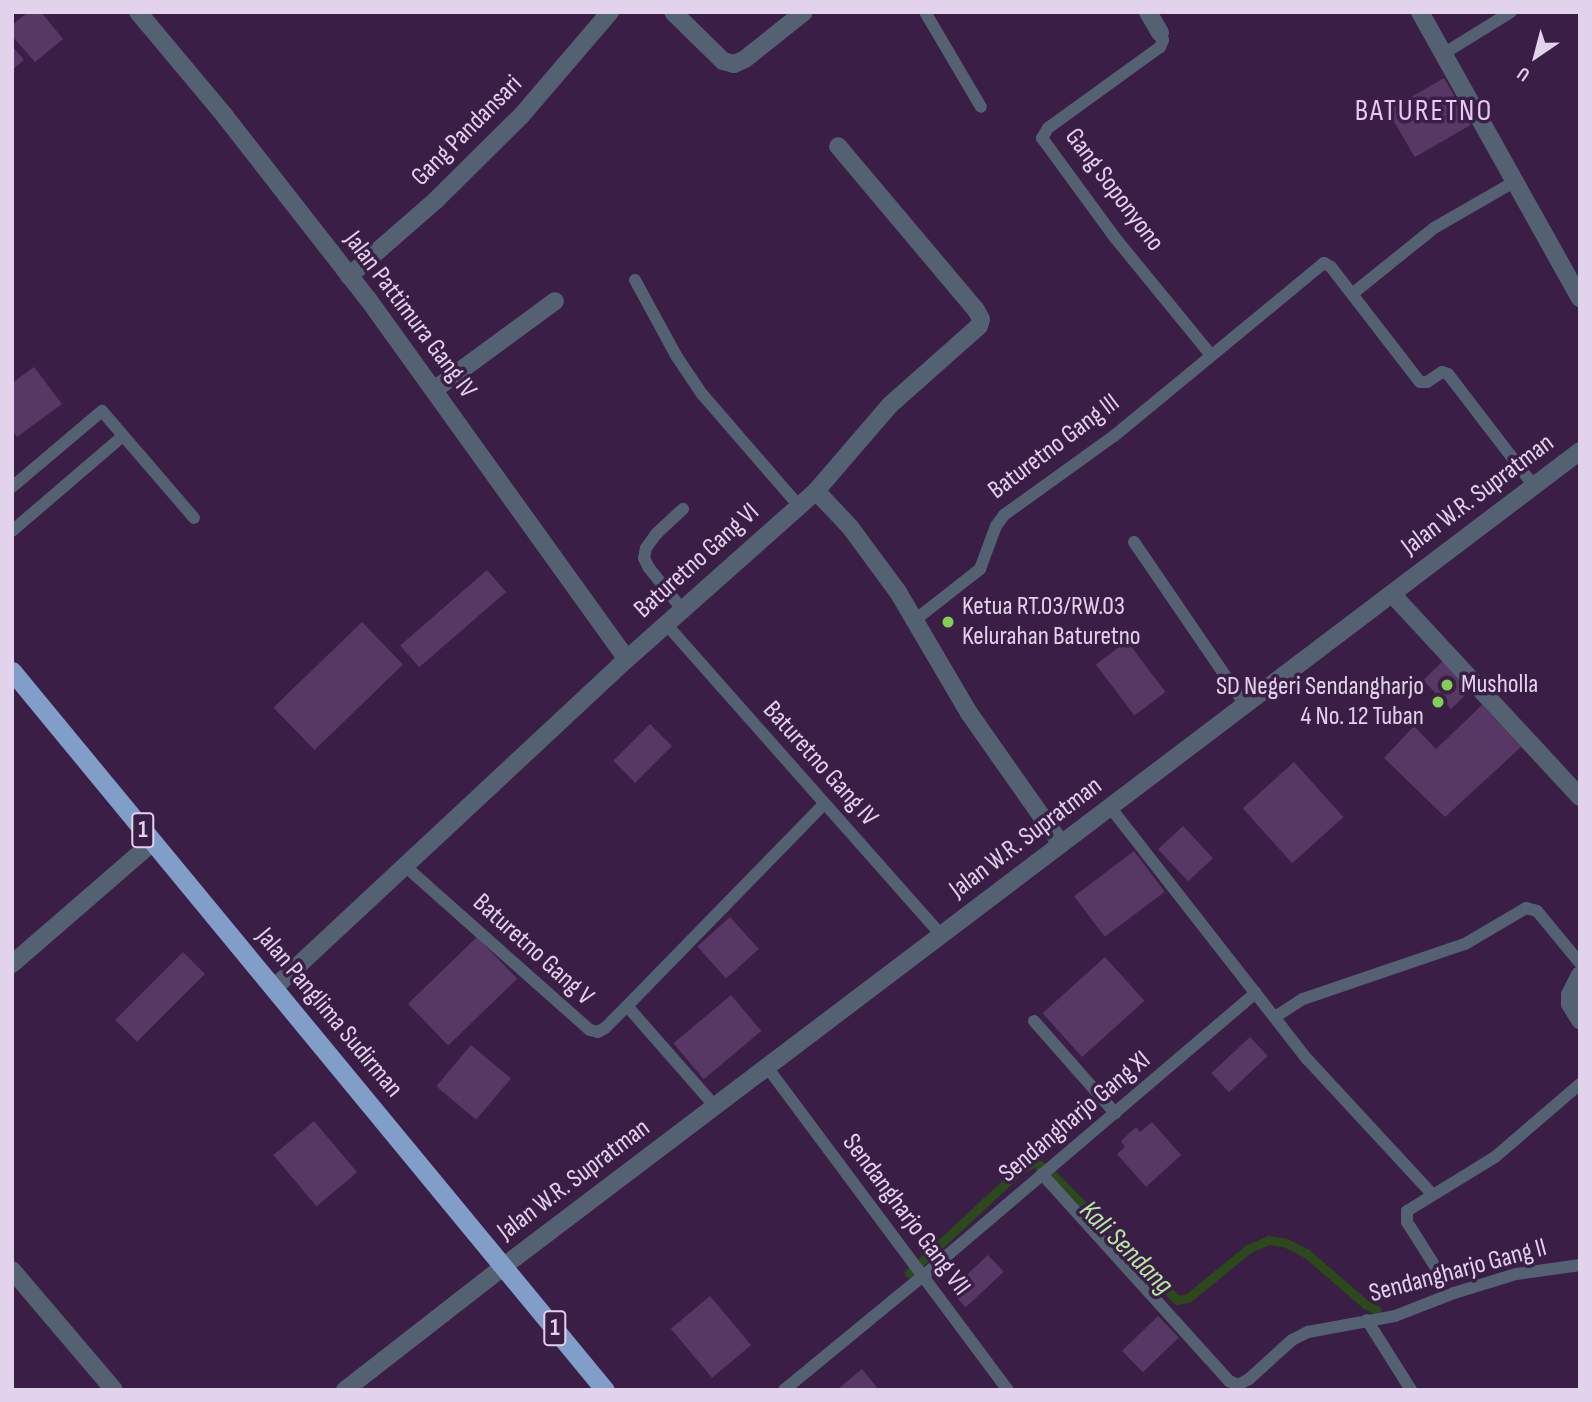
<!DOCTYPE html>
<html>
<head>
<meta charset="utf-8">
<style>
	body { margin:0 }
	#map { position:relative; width:1592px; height:1402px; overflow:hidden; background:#3a1e45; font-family:"Sofia Sans Condensed",sans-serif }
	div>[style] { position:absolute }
	.stream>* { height:9px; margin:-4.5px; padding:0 4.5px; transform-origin:4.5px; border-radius:4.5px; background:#2b491a }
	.building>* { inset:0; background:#573864; transform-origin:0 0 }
	.service>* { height:12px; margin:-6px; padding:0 6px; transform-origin:6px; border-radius:6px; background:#536173 }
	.minor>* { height:18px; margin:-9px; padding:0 9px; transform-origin:9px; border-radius:9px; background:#536173 }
	.tertiary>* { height:18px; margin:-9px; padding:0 9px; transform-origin:9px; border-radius:9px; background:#536173 }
	.trunk>* { height:19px; margin:-9.5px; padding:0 9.5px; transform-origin:9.5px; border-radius:9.5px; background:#809ec7 }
	.dots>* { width:19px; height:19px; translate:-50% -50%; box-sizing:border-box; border:4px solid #3a1e45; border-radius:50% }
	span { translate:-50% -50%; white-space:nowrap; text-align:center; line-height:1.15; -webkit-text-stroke:7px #3a1e45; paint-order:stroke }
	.shield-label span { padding:2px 5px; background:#3a1e45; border:2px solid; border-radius:5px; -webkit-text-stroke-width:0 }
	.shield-label { font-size:24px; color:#e3d2eb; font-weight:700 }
	.street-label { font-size:26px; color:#e3d2eb }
	.poi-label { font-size:26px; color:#e3d2eb }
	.left { translate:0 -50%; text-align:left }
	.right { translate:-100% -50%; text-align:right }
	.water-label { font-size:28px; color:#b7e99e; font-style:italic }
	.quarter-label { font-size:30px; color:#e9c7f7; letter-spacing:2px }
	.frame { position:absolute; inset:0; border:14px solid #e3d2eb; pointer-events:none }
	.north { position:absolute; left:1501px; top:21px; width:70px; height:70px; -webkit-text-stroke:5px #3a1e45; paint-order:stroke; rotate:215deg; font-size:19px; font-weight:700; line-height:28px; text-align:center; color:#e3d2eb }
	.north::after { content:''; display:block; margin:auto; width:24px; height:32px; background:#e3d2eb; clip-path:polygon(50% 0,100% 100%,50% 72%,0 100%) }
</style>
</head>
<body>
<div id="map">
	<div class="stream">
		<div style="left:1052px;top:1174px;width:177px;rotate:45.2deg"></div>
		<div style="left:1177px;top:1300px;width:11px;rotate:-10deg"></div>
		<div style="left:1188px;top:1298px;width:77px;rotate:-39.2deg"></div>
		<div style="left:1248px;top:1249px;width:22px;rotate:-24deg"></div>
		<div style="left:1268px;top:1240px;width:18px;rotate:9deg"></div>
		<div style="left:1286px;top:1243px;width:22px;rotate:27deg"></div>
		<div style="left:1306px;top:1253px;width:78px;rotate:40.8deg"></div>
		<div style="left:1365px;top:1304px;width:13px;rotate:27deg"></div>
		<div style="left:909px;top:1273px;width:153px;rotate:-42.9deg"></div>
		<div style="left:1021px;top:1169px;width:13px;rotate:-27deg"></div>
		<div style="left:1033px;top:1163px;width:9px;rotate:18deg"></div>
	</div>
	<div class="building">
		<div style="clip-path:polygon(28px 12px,41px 12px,63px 39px,35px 62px,12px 36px,12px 25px)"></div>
		<div style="clip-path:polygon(12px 46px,24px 60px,12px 70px)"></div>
		<div style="left:1444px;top:78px;width:54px;height:65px;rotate:60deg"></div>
		<div style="clip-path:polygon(34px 367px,62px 404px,17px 437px,12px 430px,12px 383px)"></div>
		<div style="left:487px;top:570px;width:29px;height:115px;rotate:49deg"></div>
		<div style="left:362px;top:622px;width:59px;height:123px;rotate:46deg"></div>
		<div style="left:1127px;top:641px;width:64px;height:39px;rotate:53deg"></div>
		<div style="left:1444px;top:660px;width:40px;height:29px;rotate:46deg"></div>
		<div style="clip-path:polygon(1482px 705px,1521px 747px,1445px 817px,1384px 758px,1414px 726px,1436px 749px)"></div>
		<div style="left:650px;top:724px;width:31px;height:52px;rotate:45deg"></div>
		<div style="left:1294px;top:762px;width:74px;height:69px;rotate:48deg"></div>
		<div style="left:1183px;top:826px;width:44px;height:34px;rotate:47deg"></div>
		<div style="left:1134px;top:851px;width:51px;height:75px;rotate:53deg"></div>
		<div style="left:730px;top:917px;width:43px;height:44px;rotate:48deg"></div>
		<div style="left:477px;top:937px;width:58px;height:96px;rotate:46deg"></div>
		<div style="left:183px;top:952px;width:31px;height:96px;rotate:45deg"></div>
		<div style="left:1105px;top:957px;width:59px;height:84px;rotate:48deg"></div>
		<div style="left:731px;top:995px;width:47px;height:75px;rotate:50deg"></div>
		<div style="left:1250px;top:1037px;width:26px;height:53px;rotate:47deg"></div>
		<div style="left:471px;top:1045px;width:52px;height:54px;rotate:40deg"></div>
		<div style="left:314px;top:1121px;width:67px;height:53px;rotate:50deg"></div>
		<div style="clip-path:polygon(1152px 1122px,1181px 1155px,1146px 1187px,1117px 1154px,1125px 1147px,1121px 1141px,1136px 1127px,1140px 1132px)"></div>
		<div style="left:988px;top:1255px;width:23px;height:52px;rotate:47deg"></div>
		<div style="left:710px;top:1296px;width:64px;height:51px;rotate:50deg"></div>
		<div style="left:1158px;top:1316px;width:30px;height:50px;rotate:46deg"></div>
		<div style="clip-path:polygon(862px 1369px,879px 1390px,837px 1390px)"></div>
	</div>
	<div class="service">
		<div style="left:925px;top:12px;width:110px;rotate:59.5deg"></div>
		<div style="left:1160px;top:33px;width:8px;rotate:67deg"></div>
		<div style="left:1163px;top:40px;width:8px;rotate:113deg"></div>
		<div style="left:1160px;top:47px;width:138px;rotate:144.1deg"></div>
		<div style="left:1048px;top:128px;width:12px;rotate:121deg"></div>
		<div style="left:1042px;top:138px;width:125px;rotate:53.8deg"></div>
		<div style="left:1116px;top:239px;width:150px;rotate:50.7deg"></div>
		<div style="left:1443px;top:54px;width:80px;rotate:-31.7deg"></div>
		<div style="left:635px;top:280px;width:88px;rotate:61.4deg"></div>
		<div style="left:677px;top:357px;width:45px;rotate:56deg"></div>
		<div style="left:702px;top:394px;width:148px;rotate:49.1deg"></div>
		<div style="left:1352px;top:294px;width:105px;rotate:-38.8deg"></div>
		<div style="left:1434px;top:228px;width:92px;rotate:-29.9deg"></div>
		<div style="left:12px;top:487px;width:118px;rotate:-40.2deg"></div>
		<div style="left:102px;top:411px;width:141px;rotate:49.3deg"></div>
		<div style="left:12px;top:531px;width:146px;rotate:-40.6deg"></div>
		<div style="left:1134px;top:542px;width:197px;rotate:55.7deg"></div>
		<div style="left:682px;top:609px;width:53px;rotate:-128.8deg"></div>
		<div style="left:649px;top:568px;width:11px;rotate:-117deg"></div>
		<div style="left:644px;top:558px;width:10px;rotate:-79deg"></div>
		<div style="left:646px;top:548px;width:17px;rotate:-54deg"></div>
		<div style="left:656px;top:534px;width:37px;rotate:-43deg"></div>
		<div style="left:915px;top:620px;width:83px;rotate:-38.1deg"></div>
		<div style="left:980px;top:569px;width:46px;rotate:-69.6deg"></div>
		<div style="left:996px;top:526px;width:14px;rotate:-54deg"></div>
		<div style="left:1004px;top:515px;width:135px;rotate:-35.7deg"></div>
		<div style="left:1114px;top:436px;width:272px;rotate:-39.5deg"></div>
		<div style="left:1324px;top:263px;width:8px;rotate:30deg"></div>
		<div style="left:1331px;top:267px;width:145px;rotate:52.3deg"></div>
		<div style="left:1420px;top:382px;width:7px"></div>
		<div style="left:1427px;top:382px;width:18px;rotate:-34deg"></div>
		<div style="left:1442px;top:372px;width:6px;rotate:18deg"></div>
		<div style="left:1448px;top:374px;width:141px;rotate:52.5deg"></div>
		<div style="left:666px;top:624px;width:415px;rotate:48.5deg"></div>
		<div style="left:1110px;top:807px;width:321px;rotate:52deg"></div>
		<div style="left:1308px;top:1060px;width:183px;rotate:47.2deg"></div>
		<div style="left:405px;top:866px;width:247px;rotate:41.6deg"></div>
		<div style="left:590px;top:1030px;width:8px;rotate:14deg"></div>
		<div style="left:598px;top:1032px;width:8px;rotate:-30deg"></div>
		<div style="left:605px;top:1028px;width:31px;rotate:-45deg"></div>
		<div style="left:627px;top:1006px;width:133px;rotate:48.7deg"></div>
		<div style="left:627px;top:1006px;width:282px;rotate:-45.7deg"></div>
		<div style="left:1275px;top:1017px;width:33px;rotate:-33deg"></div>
		<div style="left:1303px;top:999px;width:171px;rotate:-18.8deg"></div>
		<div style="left:1465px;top:944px;width:71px;rotate:-30.5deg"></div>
		<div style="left:1526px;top:908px;width:11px;rotate:15deg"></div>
		<div style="left:1537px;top:911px;width:67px;rotate:50.4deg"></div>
		<div style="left:1034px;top:1021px;width:123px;rotate:48.6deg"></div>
		<div style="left:767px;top:1067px;width:403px;rotate:53.3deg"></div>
		<div style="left:1042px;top:1174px;width:279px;rotate:47.9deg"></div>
		<div style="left:1229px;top:1381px;width:10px;rotate:24deg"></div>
		<div style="left:1238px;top:1385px;width:13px;rotate:-29deg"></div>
		<div style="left:1249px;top:1379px;width:58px;rotate:-42.2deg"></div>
		<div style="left:1292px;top:1340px;width:18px;rotate:-27deg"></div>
		<div style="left:1308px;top:1332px;width:88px;rotate:-10.4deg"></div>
		<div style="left:1395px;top:1316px;width:63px;rotate:-21.3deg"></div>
		<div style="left:1454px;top:1293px;width:65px;rotate:-17deg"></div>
		<div style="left:1516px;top:1274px;width:65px;rotate:-8deg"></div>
		<div style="left:1438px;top:1271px;width:58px;rotate:-122.3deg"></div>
		<div style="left:1407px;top:1222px;width:11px;rotate:-90deg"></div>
		<div style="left:1407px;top:1211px;width:103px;rotate:-31.5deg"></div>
		<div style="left:1495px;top:1157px;width:112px;rotate:-40.7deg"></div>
		<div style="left:1367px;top:1320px;width:83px;rotate:57.8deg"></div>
		<div style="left:784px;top:1390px;width:180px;rotate:-39.4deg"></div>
		<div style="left:923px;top:1276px;width:437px;rotate:-40.4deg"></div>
	</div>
	<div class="minor">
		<div style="left:138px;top:12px;width:134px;rotate:50.1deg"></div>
		<div style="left:224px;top:115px;width:234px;rotate:52deg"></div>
		<div style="left:368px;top:299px;width:443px;rotate:54.3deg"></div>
		<div style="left:673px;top:12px;width:70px;rotate:44.4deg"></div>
		<div style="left:723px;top:61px;width:11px;rotate:15deg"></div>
		<div style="left:734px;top:64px;width:12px;rotate:-24deg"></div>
		<div style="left:745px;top:59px;width:75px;rotate:-38.5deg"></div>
		<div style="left:1148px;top:12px;width:24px;rotate:60deg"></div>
		<div style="left:1420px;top:12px;width:328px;rotate:60.8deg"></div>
		<div style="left:349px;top:276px;width:116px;rotate:-41.1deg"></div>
		<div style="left:436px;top:200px;width:120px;rotate:-44.7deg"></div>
		<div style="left:521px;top:116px;width:137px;rotate:-49.4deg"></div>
		<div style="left:434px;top:390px;width:150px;rotate:-36.3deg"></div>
		<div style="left:816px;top:491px;width:50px;rotate:46.6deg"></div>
		<div style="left:850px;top:527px;width:81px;rotate:53.6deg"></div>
		<div style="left:898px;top:592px;width:140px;rotate:59.6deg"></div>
		<div style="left:969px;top:713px;width:160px;rotate:54.9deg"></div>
		<div style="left:1392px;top:594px;width:277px;rotate:47.2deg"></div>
		<div style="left:12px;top:964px;width:186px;rotate:-40.9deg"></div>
		<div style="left:1580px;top:975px;width:22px;rotate:117deg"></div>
		<div style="left:1570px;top:995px;width:9px;rotate:90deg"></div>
		<div style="left:1570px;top:1004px;width:19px;rotate:58deg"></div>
		<div style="left:274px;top:988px;width:471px;rotate:-43deg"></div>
		<div style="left:618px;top:667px;width:265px;rotate:-41.6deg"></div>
		<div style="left:816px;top:491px;width:113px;rotate:-49.3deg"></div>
		<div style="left:890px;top:405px;width:119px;rotate:-41.6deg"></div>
		<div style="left:979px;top:326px;width:7px;rotate:-74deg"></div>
		<div style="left:981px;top:319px;width:10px;rotate:-119deg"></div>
		<div style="left:976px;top:310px;width:214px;rotate:-130.1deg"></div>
		<div style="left:12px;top:1270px;width:157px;rotate:49.6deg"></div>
		<div style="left:345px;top:1390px;width:202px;rotate:-37.9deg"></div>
	</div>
	<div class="tertiary">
		<div style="left:504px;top:1266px;width:1350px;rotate:-37.14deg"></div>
	</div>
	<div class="trunk">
		<div style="left:12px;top:671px;width:932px;rotate:50.49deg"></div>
	</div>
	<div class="dots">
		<div style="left:948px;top:622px;background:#80d051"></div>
		<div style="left:1447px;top:685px;background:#80d051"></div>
		<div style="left:1438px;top:702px;background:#80d051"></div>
	</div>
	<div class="shield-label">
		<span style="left:143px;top:830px">1</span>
		<span style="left:555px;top:1328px">1</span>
	</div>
	<div class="street-label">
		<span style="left:467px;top:131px;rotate:-45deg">Gang Pandansari</span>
		<span style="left:1114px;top:190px;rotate:53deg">Gang Soponyono</span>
		<span style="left:410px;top:315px;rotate:53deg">Jalan Pattimura Gang IV</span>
		<span style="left:1054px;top:447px;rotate:-37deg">Baturetno Gang III</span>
		<span style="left:1478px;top:495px;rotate:-37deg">Jalan W.R. Supratman</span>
		<span style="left:697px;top:561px;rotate:-42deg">Baturetno Gang VI</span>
		<span style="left:820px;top:764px;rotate:48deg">Baturetno Gang IV</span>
		<span style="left:1026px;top:838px;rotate:-37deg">Jalan W.R. Supratman</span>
		<span style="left:533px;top:950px;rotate:42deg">Baturetno Gang V</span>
		<span style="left:329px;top:1013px;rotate:50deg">Jalan Panglima Sudirman</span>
		<span style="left:1075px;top:1117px;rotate:-40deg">Sendangharjo Gang XI</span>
		<span style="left:574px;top:1180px;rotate:-37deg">Jalan W.R. Supratman</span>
		<span style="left:906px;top:1215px;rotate:53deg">Sendangharjo Gang VII</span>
		<span style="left:1458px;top:1271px;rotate:-15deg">Sendangharjo Gang II</span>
	</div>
	<div class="poi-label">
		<span class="left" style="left:962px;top:622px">Ketua RT.03/RW.03<br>Kelurahan Baturetno</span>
		<span class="left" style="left:1461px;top:685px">Musholla</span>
		<span class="right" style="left:1424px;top:702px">SD Negeri Sendangharjo<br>4 No. 12 Tuban</span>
	</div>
	<div class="water-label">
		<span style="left:1126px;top:1248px;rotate:45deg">Kali Sendang</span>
	</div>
	<div class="quarter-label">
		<span style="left:1424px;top:111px">BATURETNO</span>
	</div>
	<div class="frame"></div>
	<div class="north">U</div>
</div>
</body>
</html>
